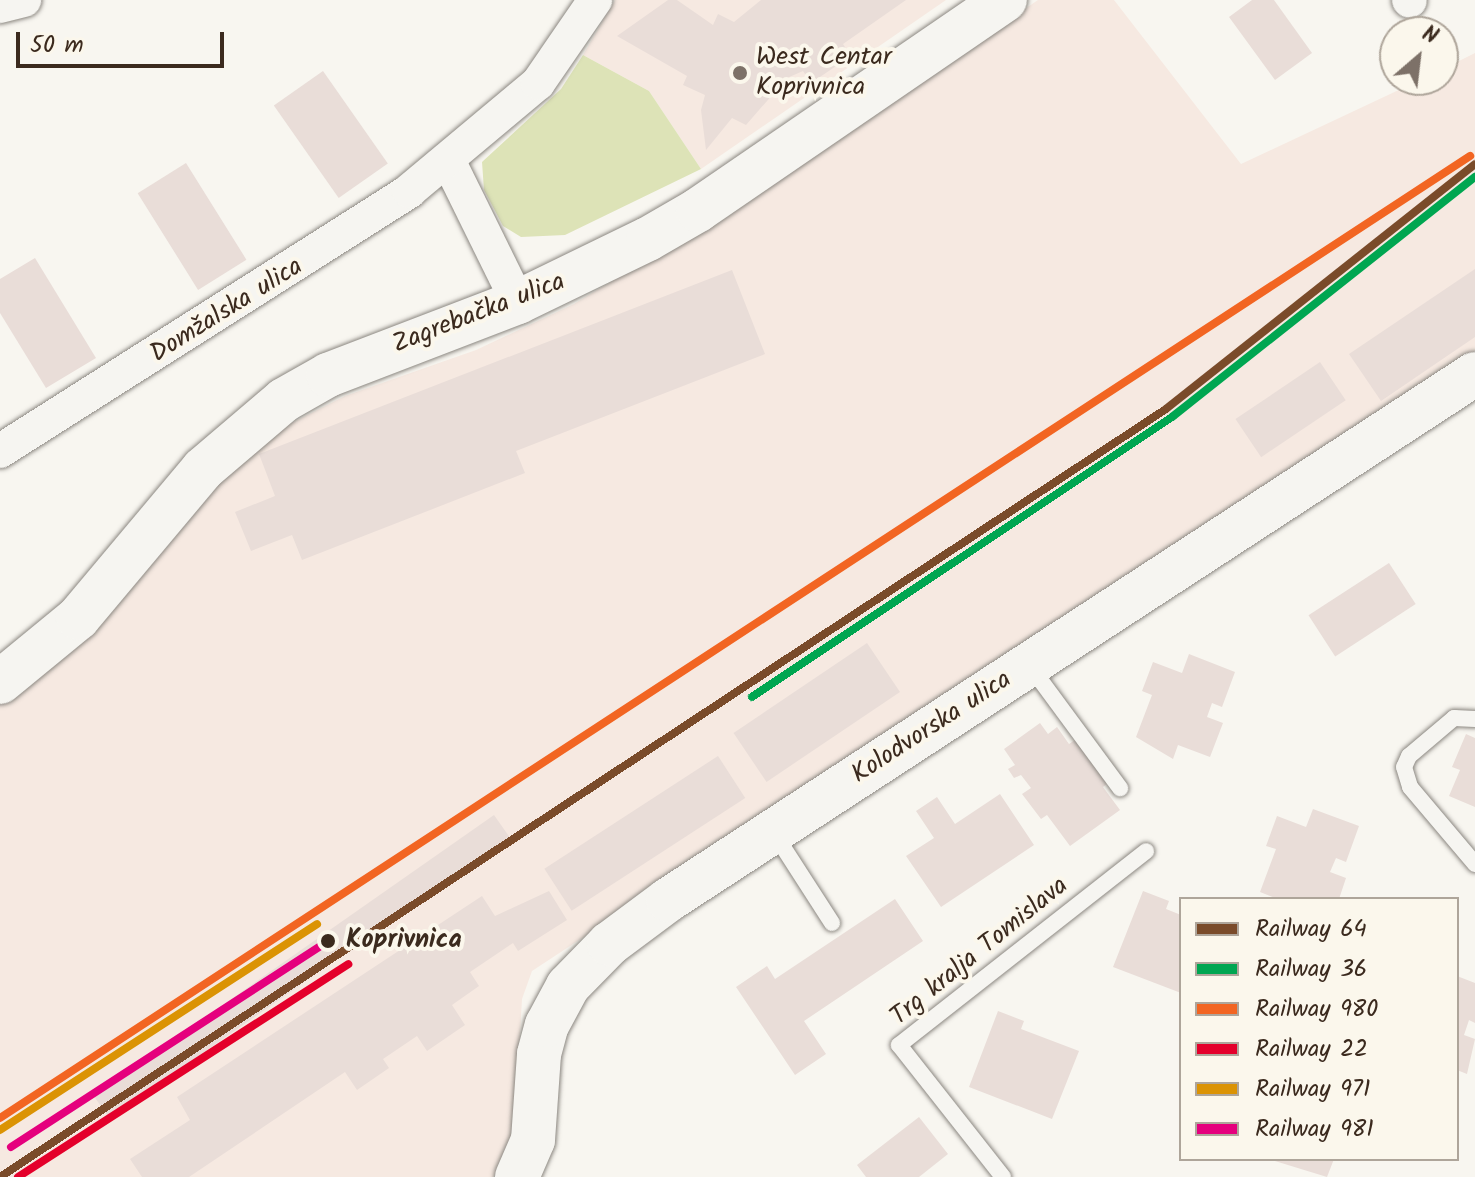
<!DOCTYPE html>
<html>
<head>
<meta charset="utf-8">
<style>
	body { margin:0 }
	#map { position:relative; width:1475px; height:1177px; overflow:hidden; background:#f8f6f0; font-family:Kalam,sans-serif }
	div>[style] { position:absolute }
	.built>* { inset:0; background:#f6e9e1 }
	.green>* { inset:0; background:#dde3b7 }
	.building>* { inset:0; background:#e9ddd8; transform-origin:0 0 }
	.roads { filter:drop-shadow(0 0 2px #8b8781) drop-shadow(0 0 2px #8b8781) }
	.service>* { height:16px; margin:-8px; padding:0 8px; transform-origin:8px; border-radius:8px; background:#f6f5f1 }
	.minor>* { height:34px; margin:-17px; padding:0 17px; transform-origin:17px; border-radius:17px; background:#f6f5f1 }
	.secondary>* { height:44px; margin:-22px; padding:0 22px; transform-origin:22px; border-radius:22px; background:#f6f5f1 }
	.primary>* { height:44px; margin:-22px; padding:0 22px; transform-origin:22px; border-radius:22px; background:#f6f5f1 }
	.rail-1>* { height:8px; margin:-4px; padding:0 4px; transform-origin:4px; border-radius:4px; background:#7a4b2a }
	.rail-2>* { height:8px; margin:-4px; padding:0 4px; transform-origin:4px; border-radius:4px; background:#00a651 }
	.rail-3>* { height:8px; margin:-4px; padding:0 4px; transform-origin:4px; border-radius:4px; background:#f26522 }
	.rail-4>* { height:8px; margin:-4px; padding:0 4px; transform-origin:4px; border-radius:4px; background:#e4002b }
	.rail-5>* { height:8px; margin:-4px; padding:0 4px; transform-origin:4px; border-radius:4px; background:#db9304 }
	.rail-6>* { height:8px; margin:-4px; padding:0 4px; transform-origin:4px; border-radius:4px; background:#e5007d }
	.dots>* { width:22px; height:22px; translate:-50% -50%; box-sizing:border-box; border:4px solid #fbf7ec; border-radius:50% }
	span { translate:-50% -50%; white-space:nowrap; text-align:center; line-height:1.15; -webkit-text-stroke:8px #fbf7ec; paint-order:stroke }
	.poi-label { font-size:26px; color:#3b2a1e }
	.left { translate:0 -50%; text-align:left }
	.street-label { font-size:26px; color:#3b2a1e }
	.stop-label { font-size:26px; color:#3b2a1e; font-weight:700 }
	.legend { position:absolute; left:1179px; top:897px; width:280px; height:264px; box-sizing:border-box; background:#fbf7ec; border:2px solid #aea59a; margin:0; padding:10px 14px; list-style:none; font-size:24px; color:#3b2a1e }
	.legend li { display:flex; align-items:center; gap:16px; height:40px }
	.legend b { width:40px; border:2px solid #aea59a }
	.north { position:absolute; left:1379px; top:16px; width:80px; height:80px; box-sizing:border-box; background:#fbf7ec; border:2px solid #aea59a; border-radius:50%; rotate:28deg; font-size:22px; font-weight:700; line-height:32px; text-align:center; color:#3b2a1e }
	.north::after { content:''; display:block; margin:auto; width:28px; height:36px; background:#7d7168; clip-path:polygon(50% 0,100% 100%,50% 72%,0 100%) }
	.scale { position:absolute; left:16px; top:32px; width:208px; height:36px; box-sizing:border-box; border:4px solid #3b2a1e; border-top:0; padding-left:10px; font-size:24px; line-height:28px; white-space:nowrap; color:#3b2a1e; -webkit-text-stroke:6px #fbf7ec; paint-order:stroke }
</style>
</head>
<body>
<div id="map">
	<div class="built">
		<div style="clip-path:polygon(615px 0,946px 0,701px 169px,649px 91px,583px 55px)"></div>
		<div style="clip-path:polygon(1038px 0,1114px 0,1241px 164px,1420px 80px,1443px 80px,1443px 69px,1475px 53px,1475px 351px,532px 971px,522px 999px,515px 1119px,505px 1158px,493px 1177px,0 1177px,0 701px,264px 437px,345px 396px,476px 350px,574px 304px,704px 225px)"></div>
	</div>
	<div class="green">
		<div style="clip-path:polygon(583px 55px,649px 91px,701px 169px,565px 235px,521px 237px,503px 226px,484px 190px,482px 162px,561px 89px)"></div>
	</div>
	<div class="building">
		<div style="clip-path:polygon(668px 0,677px 0,713px 25px,718px 14px,734px 22px,761px 0,906px 0,843px 44px,851px 56px,811px 83px,803px 71px,787px 78px,746px 125px,732px 118px,706px 150px,701px 110px,705px 95px,683px 85px,687px 76px,617px 36px)"></div>
		<div style="clip-path:polygon(1252px 0,1274px 0,1312px 53px,1275px 80px,1229px 17px)"></div>
		<div style="left:323px;top:71px;width:113px;height:60px;rotate:55deg"></div>
		<div style="left:186px;top:163px;width:114px;height:57px;rotate:58deg"></div>
		<div style="clip-path:polygon(35px 258px,96px 358px,46px 388px,0 313px,0 279px)"></div>
		<div style="clip-path:polygon(1475px 269px,1475px 337px,1381px 401px,1349px 354px)"></div>
		<div style="clip-path:polygon(732px 270px,765px 354px,516px 451px,525px 473px,302px 560px,292px 535px,251px 551px,235px 512px,275px 496px,259px 454px)"></div>
		<div style="left:1320px;top:362px;width:46px;height:102px;rotate:56deg"></div>
		<div style="left:1389px;top:563px;width:49px;height:96px;rotate:57deg"></div>
		<div style="left:867px;top:643px;width:59px;height:161px;rotate:56deg"></div>
		<div style="clip-path:polygon(1189px 654px,1235px 672px,1222px 707px,1212px 703px,1207px 717px,1223px 723px,1210px 757px,1178px 745px,1173px 759px,1136px 737px,1152px 695px,1142px 691px,1153px 662px,1182px 673px)"></div>
		<div style="clip-path:polygon(1040px 723px,1048px 734px,1057px 727px,1069px 744px,1078px 738px,1109px 782px,1103px 787px,1120px 810px,1070px 846px,1047px 815px,1041px 819px,1022px 794px,1031px 788px,1021px 775px,1014px 778px,1008px 769px,1015px 765px,1004px 749px)"></div>
		<div style="clip-path:polygon(1466px 734px,1475px 738px,1475px 807px,1449px 796px,1460px 770px,1452px 767px)"></div>
		<div style="left:718px;top:756px;width:50px;height:207px;rotate:57deg"></div>
		<div style="clip-path:polygon(1000px 794px,1034px 845px,941px 907px,906px 856px,934px 838px,916px 811px,937px 797px,955px 824px)"></div>
		<div style="clip-path:polygon(1313px 809px,1359px 826px,1346px 862px,1336px 858px,1330px 872px,1346px 878px,1339px 899px,1278px 899px,1260px 892px,1276px 849px,1266px 846px,1277px 816px,1306px 827px)"></div>
		<div style="left:494px;top:815px;width:28px;height:489px;rotate:55deg"></div>
		<div style="clip-path:polygon(549px 891px,567px 920px,518px 951px,513px 943px,470px 972px,479px 986px,452px 1005px,465px 1025px,427px 1051px,417px 1036px,383px 1059px,389px 1068px,357px 1090px,345px 1072px,189px 1177px,142px 1177px,130px 1159px,190px 1120px,177px 1097px,482px 896px,495px 916px)"></div>
		<div style="clip-path:polygon(1143px 891px,1169px 901px,1166px 909px,1181px 915px,1181px 993px,1113px 967px)"></div>
		<div style="clip-path:polygon(895px 899px,923px 941px,804px 1021px,826px 1054px,795px 1075px,736px 987px,767px 966px,775px 979px)"></div>
		<div style="clip-path:polygon(1457px 976px,1475px 983px,1475px 1023px,1469px 1020px,1464px 1035px,1475px 1039px,1467px 1074px,1457px 1070px)"></div>
		<div style="clip-path:polygon(998px 1011px,1024px 1021px,1021px 1029px,1079px 1051px,1052px 1119px,969px 1087px)"></div>
		<div style="clip-path:polygon(919px 1117px,948px 1154px,919px 1177px,866px 1177px,857px 1165px)"></div>
		<div style="clip-path:polygon(1268px 1159px,1334px 1159px,1327px 1177px)"></div>
	</div>
	<div class="roads">
		<div class="service">
			<div style="left:1030px;top:666px;width:152px;rotate:53.6deg"></div>
			<div style="left:1475px;top:719px;width:21px;rotate:-177deg"></div>
			<div style="left:1454px;top:718px;width:59px;rotate:139.8deg"></div>
			<div style="left:1409px;top:756px;width:12px;rotate:114deg"></div>
			<div style="left:1404px;top:767px;width:21px;rotate:73deg"></div>
			<div style="left:1410px;top:787px;width:101px;rotate:49.8deg"></div>
			<div style="left:774px;top:833px;width:107px;rotate:57.2deg"></div>
			<div style="left:1003px;top:1177px;width:168px;rotate:-128.2deg"></div>
			<div style="left:899px;top:1045px;width:314px;rotate:-38.1deg"></div>
		</div>
		<div class="minor">
			<div style="left:1409px;top:0;width:1px;rotate:45deg"></div>
			<div style="left:0;top:6px;width:25px;rotate:-14deg"></div>
			<div style="left:448px;top:160px;width:158px;rotate:63.8deg"></div>
			<div style="left:0;top:451px;width:485px;rotate:-32.4deg"></div>
			<div style="left:409px;top:191px;width:168px;rotate:-39.9deg"></div>
			<div style="left:538px;top:83px;width:101px;rotate:-55.5deg"></div>
		</div>
		<div class="secondary">
			<div style="left:517px;top:1177px;width:40px;rotate:-66.6deg"></div>
			<div style="left:533px;top:1140px;width:86px;rotate:-86deg"></div>
			<div style="left:539px;top:1054px;width:30px;rotate:-75deg"></div>
			<div style="left:547px;top:1025px;width:44px;rotate:-61.7deg"></div>
			<div style="left:568px;top:986px;width:59px;rotate:-45.7deg"></div>
			<div style="left:609px;top:944px;width:74px;rotate:-36.7deg"></div>
			<div style="left:668px;top:900px;width:963px;rotate:-33.1deg"></div>
		</div>
		<div class="primary">
			<div style="left:0;top:682px;width:101px;rotate:-39.4deg"></div>
			<div style="left:78px;top:618px;width:194px;rotate:-50deg"></div>
			<div style="left:203px;top:469px;width:106px;rotate:-40.4deg"></div>
			<div style="left:284px;top:400px;width:51px;rotate:-29.6deg"></div>
			<div style="left:328px;top:375px;width:204px;rotate:-21deg"></div>
			<div style="left:518px;top:302px;width:144px;rotate:-25.9deg"></div>
			<div style="left:648px;top:239px;width:58px;rotate:-30.1deg"></div>
			<div style="left:698px;top:210px;width:372px;rotate:-34.4deg"></div>
		</div>
	</div>
	<div class="rail-1">
		<div style="left:0;top:1177px;width:1396px;rotate:-33.37deg"></div>
		<div style="left:1166px;top:409px;width:394px;rotate:-38.4deg"></div>
	</div>
	<div class="rail-2">
		<div style="left:752px;top:697px;width:505px;rotate:-33.69deg"></div>
		<div style="left:1172px;top:417px;width:387px;rotate:-38.4deg"></div>
	</div>
	<div class="rail-3">
		<div style="left:0;top:1118px;width:1757px;rotate:-33.2deg"></div>
	</div>
	<div class="rail-4">
		<div style="left:18px;top:1177px;width:393px;rotate:-32.8deg"></div>
	</div>
	<div class="rail-5">
		<div style="left:0;top:1130px;width:378px;rotate:-33deg"></div>
	</div>
	<div class="rail-6">
		<div style="left:11px;top:1147px;width:378px;rotate:-33deg"></div>
	</div>
	<div class="dots">
		<div style="left:740px;top:73px;background:#7d7168"></div>
		<div style="left:328px;top:941px;background:#3b2a1e"></div>
	</div>
	<div class="poi-label">
		<span class="left" style="left:756px;top:73px">West Centar<br>Koprivnica</span>
	</div>
	<div class="street-label">
		<span style="left:227px;top:311px;rotate:-32deg">Domžalska ulica</span>
		<span style="left:479px;top:314px;rotate:-21deg">Zagrebačka ulica</span>
		<span style="left:932px;top:728px;rotate:-33deg">Kolodvorska ulica</span>
		<span style="left:980px;top:952px;rotate:-39deg">Trg kralja Tomislava</span>
	</div>
	<div class="stop-label">
		<span class="left" style="left:346px;top:941px">Koprivnica</span>
	</div>
	<ul class="legend">
	<li><b style="height:10px;background:#7a4b2a"></b>Railway 64</li>
	<li><b style="height:10px;background:#00a651"></b>Railway 36</li>
	<li><b style="height:10px;background:#f26522"></b>Railway 980</li>
	<li><b style="height:10px;background:#e4002b"></b>Railway 22</li>
	<li><b style="height:10px;background:#db9304"></b>Railway 971</li>
	<li><b style="height:10px;background:#e5007d"></b>Railway 981</li>
	</ul>
	<div class="north">N</div>
	<div class="scale">50 m</div>
</div>
</body>
</html>
